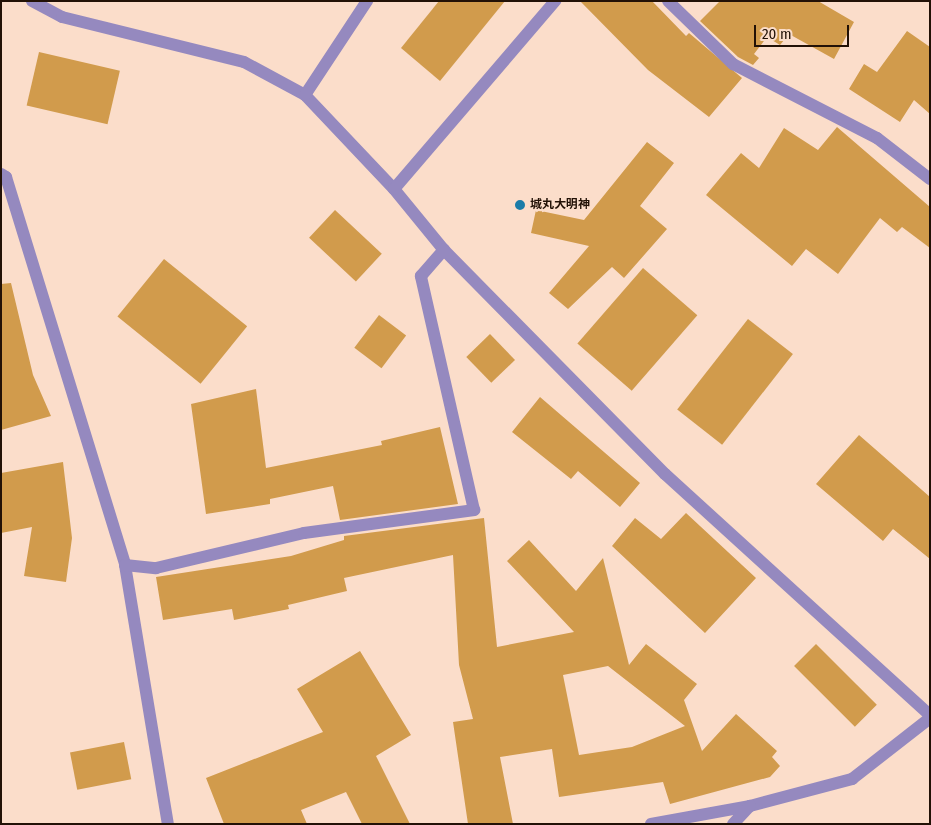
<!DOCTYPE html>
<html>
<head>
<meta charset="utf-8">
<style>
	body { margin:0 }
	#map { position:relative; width:931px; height:825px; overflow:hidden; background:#fbddca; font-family:"Fira Sans Condensed","Noto Sans JP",sans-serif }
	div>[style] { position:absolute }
	.building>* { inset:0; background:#d19b4c; transform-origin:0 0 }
	.minor>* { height:12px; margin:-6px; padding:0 6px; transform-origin:6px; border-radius:6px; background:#9589bf }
	.dots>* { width:14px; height:14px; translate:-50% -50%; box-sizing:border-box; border:2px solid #fbddca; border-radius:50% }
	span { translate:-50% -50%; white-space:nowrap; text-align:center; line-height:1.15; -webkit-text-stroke:4.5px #fbddca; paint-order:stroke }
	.poi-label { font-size:12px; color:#221106; font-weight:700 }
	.left { translate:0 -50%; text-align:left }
	.frame { position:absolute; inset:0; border:2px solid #221106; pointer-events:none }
	.scale { position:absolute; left:754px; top:25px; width:95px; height:22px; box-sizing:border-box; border:2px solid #221106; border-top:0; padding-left:6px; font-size:15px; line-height:18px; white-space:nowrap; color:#221106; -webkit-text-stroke:4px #fbddca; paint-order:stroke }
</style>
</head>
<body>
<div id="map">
	<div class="building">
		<div style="clip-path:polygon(439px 1px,505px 1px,440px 81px,401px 48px)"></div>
		<div style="clip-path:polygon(580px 1px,652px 1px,686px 36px,689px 33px,742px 78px,709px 117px,648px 70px)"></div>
		<div style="clip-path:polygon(720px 1px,818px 1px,854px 22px,834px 59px,789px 34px,780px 45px,767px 37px,754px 54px,759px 58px,753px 65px,738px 57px,700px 21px)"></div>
		<div style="clip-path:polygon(907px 31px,930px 47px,930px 114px,914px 100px,900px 122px,849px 89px,864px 64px,877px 72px)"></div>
		<div style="left:39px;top:52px;width:83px;height:55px;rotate:13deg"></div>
		<div style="clip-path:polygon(837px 127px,930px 207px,930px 248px,902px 227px,897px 232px,880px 218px,838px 274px,806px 249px,792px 266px,706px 195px,741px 153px,759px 168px,784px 128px,818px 150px)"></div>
		<div style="clip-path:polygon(647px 142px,674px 163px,640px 206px,667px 229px,624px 278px,612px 267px,568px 309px,549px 293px,589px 246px,531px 233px,536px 210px,584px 220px)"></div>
		<div style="left:335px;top:210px;width:64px;height:38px;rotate:43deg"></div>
		<div style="left:164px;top:259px;width:107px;height:74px;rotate:39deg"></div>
		<div style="left:643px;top:268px;width:72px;height:100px;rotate:41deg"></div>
		<div style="clip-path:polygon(11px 283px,33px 375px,51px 416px,1px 430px,1px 284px)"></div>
		<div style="left:379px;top:315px;width:34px;height:41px;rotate:37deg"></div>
		<div style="left:748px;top:319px;width:57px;height:115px;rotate:38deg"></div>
		<div style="left:490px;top:334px;width:36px;height:33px;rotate:46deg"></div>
		<div style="clip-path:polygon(256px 389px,266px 468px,382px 445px,381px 441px,440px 427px,458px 504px,340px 520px,333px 486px,270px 499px,270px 504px,206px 514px,191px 404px)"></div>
		<div style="clip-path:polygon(540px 397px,640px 483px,620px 507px,578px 471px,571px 479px,512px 432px)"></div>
		<div style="clip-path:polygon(859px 435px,930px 497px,930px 559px,893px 529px,883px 541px,816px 484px)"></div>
		<div style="clip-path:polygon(63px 462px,72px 538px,66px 582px,24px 576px,32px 527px,1px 533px,1px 473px)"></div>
		<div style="clip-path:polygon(686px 513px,756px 578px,705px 633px,612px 546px,635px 518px,661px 539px)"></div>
		<div style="clip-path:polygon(evenodd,484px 518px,497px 647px,574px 632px,507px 561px,529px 540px,576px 591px,603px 558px,629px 665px,646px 644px,697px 684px,684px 700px,702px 751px,736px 714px,777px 751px,772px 757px,780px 766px,770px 777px,670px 804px,663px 782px,559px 797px,552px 749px,500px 757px,513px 824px,468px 824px,453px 722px,473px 719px,459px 665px,453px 555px,344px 578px,347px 591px,288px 605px,289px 609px,234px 620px,232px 609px,163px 620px,156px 577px,291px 556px,344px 540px,344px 536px,484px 518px,608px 666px,635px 687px,685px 726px,632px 747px,579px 755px,563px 675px,608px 666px)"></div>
		<div style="left:816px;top:644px;width:86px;height:31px;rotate:45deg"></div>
		<div style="clip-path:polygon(360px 651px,411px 735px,376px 756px,410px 824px,362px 824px,346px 792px,301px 810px,307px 824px,224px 824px,206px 778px,323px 732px,297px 689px)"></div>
		<div style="left:124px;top:742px;width:38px;height:55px;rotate:79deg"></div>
	</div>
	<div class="minor">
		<div style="left:32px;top:1px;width:34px;rotate:28deg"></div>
		<div style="left:62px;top:17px;width:187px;rotate:13.9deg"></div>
		<div style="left:244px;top:62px;width:69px;rotate:28.4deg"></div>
		<div style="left:305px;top:95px;width:129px;rotate:46.6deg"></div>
		<div style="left:394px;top:189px;width:79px;rotate:50.7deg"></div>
		<div style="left:444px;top:250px;width:315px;rotate:45.4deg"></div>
		<div style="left:665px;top:474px;width:358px;rotate:42.3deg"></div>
		<div style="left:668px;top:1px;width:91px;rotate:44.1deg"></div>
		<div style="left:733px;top:64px;width:162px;rotate:27.2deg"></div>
		<div style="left:877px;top:138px;width:67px;rotate:37.7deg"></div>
		<div style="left:305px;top:95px;width:113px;rotate:-56.6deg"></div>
		<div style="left:1px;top:174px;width:6px;rotate:31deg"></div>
		<div style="left:6px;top:177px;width:406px;rotate:72.9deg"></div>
		<div style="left:125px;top:565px;width:263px;rotate:80.6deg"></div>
		<div style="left:394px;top:189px;width:248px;rotate:-49.4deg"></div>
		<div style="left:125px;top:565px;width:31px;rotate:6deg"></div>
		<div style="left:156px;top:568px;width:152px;rotate:-13.3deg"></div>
		<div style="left:304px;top:533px;width:172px;rotate:-7.7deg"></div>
		<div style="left:474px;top:510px;width:240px;rotate:-102.8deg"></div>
		<div style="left:421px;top:276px;width:35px;rotate:-49deg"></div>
		<div style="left:651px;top:824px;width:101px;rotate:-10.3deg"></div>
		<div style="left:750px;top:806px;width:106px;rotate:-14.8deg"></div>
		<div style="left:852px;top:779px;width:99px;rotate:-38deg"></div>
		<div style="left:733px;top:824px;width:25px;rotate:-47deg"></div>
	</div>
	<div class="dots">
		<div style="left:520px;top:205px;background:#1b7ca8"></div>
	</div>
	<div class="poi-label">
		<span class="left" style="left:530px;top:205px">城丸大明神</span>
	</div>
	<div class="frame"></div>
	<div class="scale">20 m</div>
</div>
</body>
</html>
